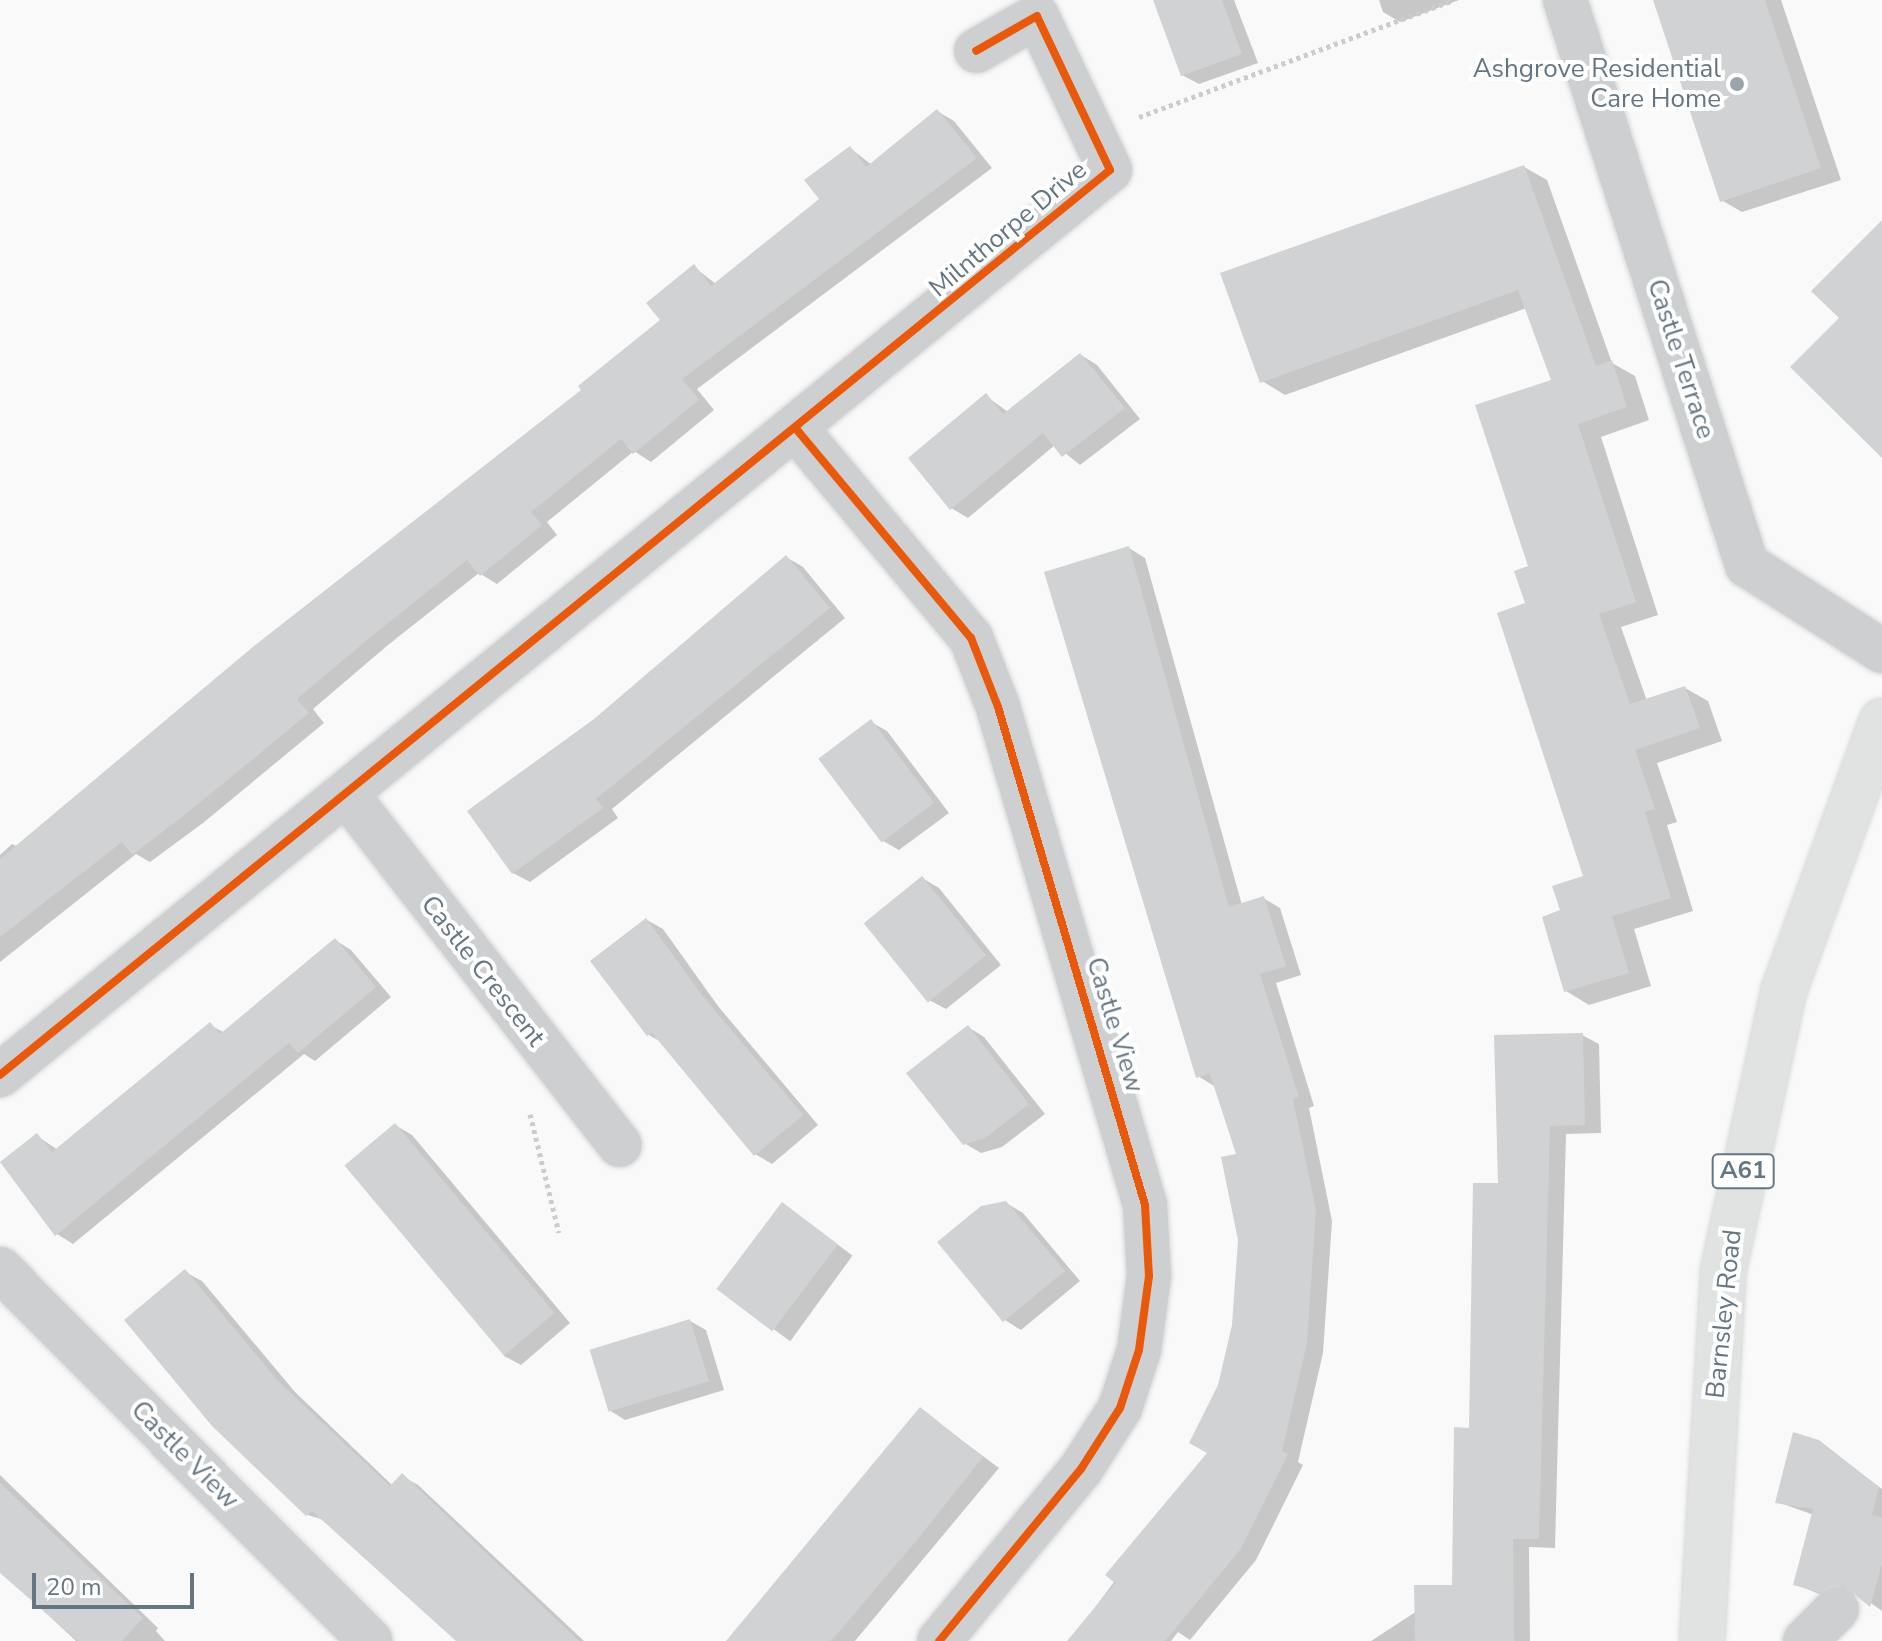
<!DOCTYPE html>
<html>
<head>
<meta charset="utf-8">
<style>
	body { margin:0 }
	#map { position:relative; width:1882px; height:1641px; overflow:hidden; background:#f9f9f9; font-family:"Nunito Sans",sans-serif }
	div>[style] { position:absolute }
	.shadow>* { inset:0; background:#0003; transform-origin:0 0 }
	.building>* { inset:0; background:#d0d2d3; transform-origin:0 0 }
	.path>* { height:5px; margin-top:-2.5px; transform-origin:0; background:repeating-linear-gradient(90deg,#cbcccd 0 4px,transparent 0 8px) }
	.roads { filter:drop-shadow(0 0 2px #d5d6d7) drop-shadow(0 0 2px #d5d6d7) }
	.minor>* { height:44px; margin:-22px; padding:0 22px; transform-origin:22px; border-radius:22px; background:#cecfd0 }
	.major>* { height:44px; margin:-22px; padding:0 22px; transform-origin:22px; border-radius:22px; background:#e1e2e2 }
	.cycleway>* { height:8px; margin:-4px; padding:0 4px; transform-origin:4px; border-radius:4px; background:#e8590c }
	.dots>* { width:22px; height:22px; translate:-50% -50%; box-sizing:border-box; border:4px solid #fff; border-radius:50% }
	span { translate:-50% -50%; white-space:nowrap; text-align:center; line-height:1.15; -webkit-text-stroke:8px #fff; paint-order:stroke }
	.shield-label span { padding:2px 6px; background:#fff; border:2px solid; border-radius:6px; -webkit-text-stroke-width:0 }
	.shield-label { font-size:24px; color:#657683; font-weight:700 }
	.poi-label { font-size:26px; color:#657683 }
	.right { translate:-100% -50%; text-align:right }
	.street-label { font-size:26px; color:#657683 }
	.scale { position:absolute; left:32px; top:1573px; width:162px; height:36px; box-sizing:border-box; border:4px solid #657683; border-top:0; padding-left:10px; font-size:24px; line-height:28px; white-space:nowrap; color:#657683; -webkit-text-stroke:6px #fff; paint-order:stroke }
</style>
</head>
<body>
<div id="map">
	<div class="shadow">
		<div style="clip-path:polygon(1154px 0,1234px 0,1258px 63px,1199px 84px,1182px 75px)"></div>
		<div style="clip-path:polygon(1379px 0,1459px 0,1400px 22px,1383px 12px)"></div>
		<div style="clip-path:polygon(1655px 0,1781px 0,1841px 180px,1742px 212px,1721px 200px)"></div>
		<div style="clip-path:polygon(937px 111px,954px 121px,992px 168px,697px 389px,714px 410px,651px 462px,634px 451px,547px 522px,557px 535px,497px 584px,479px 573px,388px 645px,313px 709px,324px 723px,203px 823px,150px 862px,136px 854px,0 962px,0 855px,12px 844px,18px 847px,584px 390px,662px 321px,694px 267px,716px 284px,822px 199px,850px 148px,872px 165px)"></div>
		<div style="clip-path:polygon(1524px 167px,1547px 180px,1612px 363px,1635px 376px,1649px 420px,1601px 437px,1658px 615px,1621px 627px,1647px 701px,1685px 688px,1708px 701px,1722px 741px,1657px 763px,1677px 822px,1667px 825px,1693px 911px,1634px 929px,1651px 986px,1589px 1005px,1566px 991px,1562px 911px,1586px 878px,1527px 604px,1554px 381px,1527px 308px,1285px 395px,1262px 381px)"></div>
		<div style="clip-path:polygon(1081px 355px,1097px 365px,1140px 419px,1080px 465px,1055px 445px,968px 518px,951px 508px,986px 396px,1008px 412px)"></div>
		<div style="clip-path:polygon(1129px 548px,1145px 558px,1242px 905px,1263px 898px,1280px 908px,1301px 975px,1276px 983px,1314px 1106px,1309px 1108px,1332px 1221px,1323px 1353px,1298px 1462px,1303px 1465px,1256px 1560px,1190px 1640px,1178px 1632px,1171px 1641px,1070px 1641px,1210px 1453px,1234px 1325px,1240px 1240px,1238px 1156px,1214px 1086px,1198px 1076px)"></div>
		<div style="clip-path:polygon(786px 557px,803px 567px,845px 618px,612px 809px,618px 818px,530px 882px,513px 873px,595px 721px)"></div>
		<div style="clip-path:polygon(871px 722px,887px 731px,949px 813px,899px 850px,883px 841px)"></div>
		<div style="clip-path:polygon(922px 878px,939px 888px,1001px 965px,946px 1009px,929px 1000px)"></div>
		<div style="clip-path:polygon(647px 920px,663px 929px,718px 1006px,818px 1125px,772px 1164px,755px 1154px,663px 1043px,649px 1035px)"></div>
		<div style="clip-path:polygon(335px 940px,351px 950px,391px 997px,315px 1061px,304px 1054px,73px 1244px,57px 1234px,37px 1136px,58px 1150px,210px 1025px,225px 1033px)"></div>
		<div style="clip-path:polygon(968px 1027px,984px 1037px,1045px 1114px,1002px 1147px,981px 1153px,964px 1143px)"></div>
		<div style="clip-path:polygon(1582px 1035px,1599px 1044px,1601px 1133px,1566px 1134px,1555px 1548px,1529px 1547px,1530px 1641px,1371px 1641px,1454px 1587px,1500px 1185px)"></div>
		<div style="clip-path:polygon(395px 1125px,412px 1135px,570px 1323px,521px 1365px,504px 1356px)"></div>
		<div style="clip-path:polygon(1006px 1203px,1023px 1213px,1080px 1281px,1021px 1330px,1005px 1320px)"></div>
		<div style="left:783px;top:1205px;width:86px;height:106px;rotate:36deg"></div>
		<div style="clip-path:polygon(185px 1272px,202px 1281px,295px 1392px,393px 1486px,402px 1476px,418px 1485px,584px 1641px,459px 1641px,327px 1521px,308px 1515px,212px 1423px)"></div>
		<div style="clip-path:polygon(690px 1321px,706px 1330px,724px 1390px,625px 1420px,609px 1410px)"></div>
		<div style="clip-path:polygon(921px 1410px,999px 1468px,855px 1641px,727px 1641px)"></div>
		<div style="clip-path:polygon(1818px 1442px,1882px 1489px,1882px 1611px,1858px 1594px,1836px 1601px,1795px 1584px,1814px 1515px,1777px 1502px)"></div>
		<div style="clip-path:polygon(0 1475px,158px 1628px,156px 1631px,165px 1641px,76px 1641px,0 1570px)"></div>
	</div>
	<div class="building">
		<div style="clip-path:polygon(1153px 0,1222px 0,1242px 54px,1181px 76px)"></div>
		<div style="clip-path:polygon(1653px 0,1765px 0,1821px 168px,1720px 202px)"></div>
		<div style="clip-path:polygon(937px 109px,977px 158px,682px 379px,699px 400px,633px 454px,621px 439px,531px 512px,542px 525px,480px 576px,467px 560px,372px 636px,297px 699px,309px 713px,186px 814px,132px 855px,122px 842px,0 937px,0 859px,254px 646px,581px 390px,578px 386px,660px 320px,646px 303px,694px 264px,711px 286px,819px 199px,804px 180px,850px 146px,866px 167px)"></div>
		<div style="clip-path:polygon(1524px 165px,1596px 366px,1612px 360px,1627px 407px,1578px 424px,1636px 602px,1599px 614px,1630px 704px,1685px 686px,1700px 728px,1635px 750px,1655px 809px,1645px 812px,1671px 898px,1612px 916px,1629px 973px,1564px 992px,1542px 917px,1560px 910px,1552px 886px,1583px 876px,1497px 613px,1525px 603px,1514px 571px,1528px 566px,1475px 405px,1551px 380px,1518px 290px,1260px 383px,1220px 273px)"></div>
		<div style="clip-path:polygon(1882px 220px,1882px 458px,1790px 367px,1839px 318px,1811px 291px)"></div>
		<div style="clip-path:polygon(1080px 353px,1125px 408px,1062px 457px,1043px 433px,950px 510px,908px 458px,986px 393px,1003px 414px)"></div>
		<div style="clip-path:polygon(1129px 546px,1229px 907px,1264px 896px,1286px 966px,1260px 974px,1299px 1097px,1293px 1099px,1316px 1210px,1307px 1343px,1282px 1451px,1288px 1454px,1240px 1550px,1165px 1641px,1067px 1641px,1115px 1583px,1105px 1575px,1207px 1453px,1189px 1443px,1218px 1385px,1232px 1325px,1238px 1240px,1221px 1157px,1236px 1154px,1210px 1074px,1196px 1078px,1044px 572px)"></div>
		<div style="clip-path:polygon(786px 555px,830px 608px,596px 799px,603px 808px,512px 874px,467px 811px,594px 719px)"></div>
		<div style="left:871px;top:719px;width:105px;height:66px;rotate:53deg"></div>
		<div style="left:922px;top:876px;width:102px;height:75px;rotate:51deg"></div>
		<div style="clip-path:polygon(646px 918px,702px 995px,803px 1115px,754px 1156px,652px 1033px,647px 1036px,590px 961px)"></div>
		<div style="clip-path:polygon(335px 938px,376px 987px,298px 1053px,289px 1043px,55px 1236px,0 1162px,37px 1133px,52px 1152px,210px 1022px,220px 1034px)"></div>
		<div style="clip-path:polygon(968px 1025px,1029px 1104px,985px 1138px,963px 1145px,906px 1073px)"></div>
		<div style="clip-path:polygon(1583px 1033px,1585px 1125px,1550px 1126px,1539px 1539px,1513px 1539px,1514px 1641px,1415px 1641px,1414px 1585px,1452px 1585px,1454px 1427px,1469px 1428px,1473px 1183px,1498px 1183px,1494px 1035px)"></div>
		<div style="left:395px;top:1123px;width:248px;height:66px;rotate:50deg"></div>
		<div style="clip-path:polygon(1006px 1201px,1065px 1271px,1003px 1322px,937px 1242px,981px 1206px)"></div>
		<div style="left:782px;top:1202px;width:70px;height:109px;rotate:37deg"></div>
		<div style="clip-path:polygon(185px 1269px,278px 1381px,390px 1486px,402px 1473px,579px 1641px,456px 1641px,312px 1511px,306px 1516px,212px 1426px,124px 1320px)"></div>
		<div style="left:690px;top:1319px;width:65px;height:105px;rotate:73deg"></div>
		<div style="clip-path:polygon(920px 1407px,983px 1457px,917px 1540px,831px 1641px,726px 1641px)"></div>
		<div style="clip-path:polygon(1793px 1432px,1819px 1440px,1879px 1487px,1872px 1515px,1882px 1517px,1882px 1564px,1870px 1607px,1843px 1585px,1818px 1592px,1793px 1585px,1813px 1509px,1775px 1503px)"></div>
		<div style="clip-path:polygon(0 1483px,143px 1618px,122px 1641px,78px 1641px,0 1573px)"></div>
	</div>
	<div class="path">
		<div style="left:1139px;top:117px;width:336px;rotate:-20.4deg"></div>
		<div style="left:530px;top:1114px;width:122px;rotate:76.3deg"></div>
	</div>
	<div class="roads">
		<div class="minor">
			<div style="left:1565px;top:0;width:594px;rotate:72.15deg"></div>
			<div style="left:1747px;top:565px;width:160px;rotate:32.5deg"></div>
			<div style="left:797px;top:430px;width:271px;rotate:50.1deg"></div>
			<div style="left:971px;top:638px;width:74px;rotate:68.6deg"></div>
			<div style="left:998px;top:707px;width:519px;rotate:73.55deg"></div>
			<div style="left:1145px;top:1205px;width:71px;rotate:86.8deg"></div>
			<div style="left:1149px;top:1276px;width:75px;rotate:97.7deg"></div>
			<div style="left:1139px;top:1350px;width:61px;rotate:108.1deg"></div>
			<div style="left:1120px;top:1408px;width:72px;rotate:122.6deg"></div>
			<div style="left:1081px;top:1469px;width:223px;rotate:129.5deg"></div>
			<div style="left:348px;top:796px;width:442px;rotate:52.1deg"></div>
			<div style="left:0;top:1075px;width:1432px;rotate:-39.19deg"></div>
			<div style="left:1110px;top:170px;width:170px;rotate:-115.4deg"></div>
			<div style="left:1037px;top:16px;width:70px;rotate:150.2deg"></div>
			<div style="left:0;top:1269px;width:525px;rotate:45.15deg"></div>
			<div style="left:1805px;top:1641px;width:45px;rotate:-45deg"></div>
		</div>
		<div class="major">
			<div style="left:1702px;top:1641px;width:370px;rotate:-86.7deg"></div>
			<div style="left:1723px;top:1272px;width:289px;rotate:-77.8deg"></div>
			<div style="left:1784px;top:990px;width:286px;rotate:-70deg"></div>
		</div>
	</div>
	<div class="cycleway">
		<div style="left:797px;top:430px;width:271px;rotate:50.1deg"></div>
		<div style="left:971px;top:638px;width:74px;rotate:68.6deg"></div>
		<div style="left:998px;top:707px;width:519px;rotate:73.55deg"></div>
		<div style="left:1145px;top:1205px;width:71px;rotate:86.8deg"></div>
		<div style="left:1149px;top:1276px;width:75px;rotate:97.7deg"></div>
		<div style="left:1139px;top:1350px;width:61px;rotate:108.1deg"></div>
		<div style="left:1120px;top:1408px;width:72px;rotate:122.6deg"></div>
		<div style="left:1081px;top:1469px;width:223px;rotate:129.5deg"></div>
		<div style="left:0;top:1075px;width:1432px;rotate:-39.19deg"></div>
		<div style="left:1110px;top:170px;width:170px;rotate:-115.4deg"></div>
		<div style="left:1037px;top:16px;width:70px;rotate:150.2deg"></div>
	</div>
	<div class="dots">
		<div style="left:1737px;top:84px;background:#99a4ac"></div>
	</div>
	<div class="shield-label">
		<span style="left:1743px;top:1171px">A61</span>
	</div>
	<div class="poi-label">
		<span class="right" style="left:1721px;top:84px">Ashgrove Residential<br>Care Home</span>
	</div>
	<div class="street-label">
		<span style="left:1008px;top:229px;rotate:-40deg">Milnthorpe Drive</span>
		<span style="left:1681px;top:359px;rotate:72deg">Castle Terrace</span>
		<span style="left:483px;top:971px;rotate:52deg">Castle Crescent</span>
		<span style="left:1115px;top:1025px;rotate:73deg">Castle View</span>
		<span style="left:1724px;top:1314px;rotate:-84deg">Barnsley Road</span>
		<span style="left:185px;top:1455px;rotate:45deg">Castle View</span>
	</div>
	<div class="scale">20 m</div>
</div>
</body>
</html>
